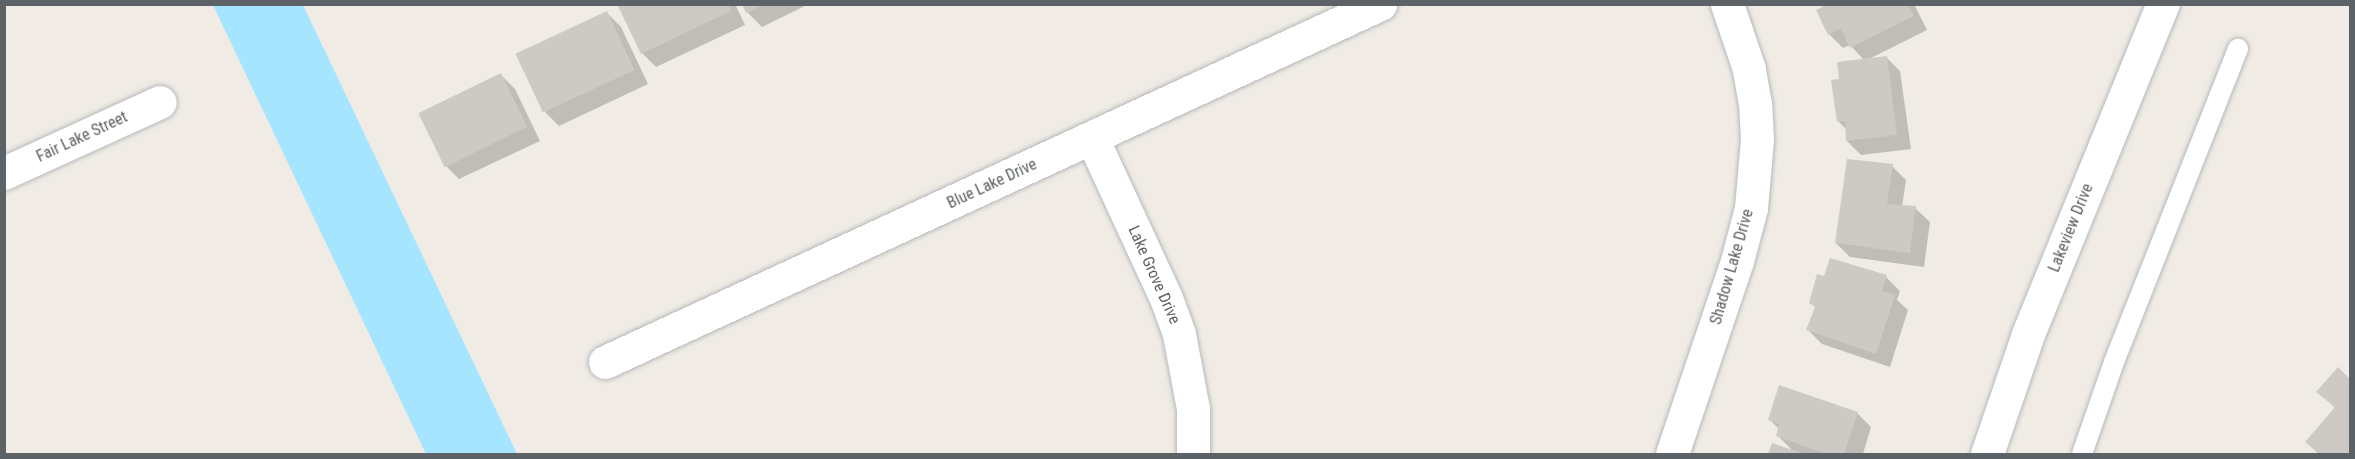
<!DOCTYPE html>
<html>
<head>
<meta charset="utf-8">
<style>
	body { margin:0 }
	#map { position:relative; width:2355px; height:459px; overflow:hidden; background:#f0ece5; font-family:"Roboto Condensed",sans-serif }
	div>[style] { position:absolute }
	.water>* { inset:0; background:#a6e5ff }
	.shadow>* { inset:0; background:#0003 }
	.building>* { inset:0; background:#cdc9c4; transform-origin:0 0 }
	.roads { filter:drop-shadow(0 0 2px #b6b9bc) drop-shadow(0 0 2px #b6b9bc) }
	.lane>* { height:20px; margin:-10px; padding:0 10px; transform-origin:10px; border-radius:10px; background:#fff }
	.street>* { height:33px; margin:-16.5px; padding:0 16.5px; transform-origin:16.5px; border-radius:16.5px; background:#fff }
	.secondary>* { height:33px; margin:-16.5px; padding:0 16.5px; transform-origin:16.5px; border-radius:16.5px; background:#fff }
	span { translate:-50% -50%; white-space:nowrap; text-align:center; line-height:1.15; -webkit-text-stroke:4.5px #fff; paint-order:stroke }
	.street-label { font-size:16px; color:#5d6266 }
	.frame { position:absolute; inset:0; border:6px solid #5d6266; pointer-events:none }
</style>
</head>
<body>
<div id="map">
	<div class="water">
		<div style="clip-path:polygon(213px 5px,303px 5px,517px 454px,426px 454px)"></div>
	</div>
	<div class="shadow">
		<div style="clip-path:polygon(619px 4px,735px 4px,745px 25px,656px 67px,642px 53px)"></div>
		<div style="clip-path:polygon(744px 4px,809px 4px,762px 27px,748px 13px)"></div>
		<div style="clip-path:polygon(1829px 4px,1914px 4px,1927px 30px,1869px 59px,1886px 57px,1900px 71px,1911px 149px,1861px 155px,1847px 141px,1847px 130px,1838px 121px,1864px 60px,1850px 45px,1843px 48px,1829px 34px,1818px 10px)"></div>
		<div style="clip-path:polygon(607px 13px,621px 27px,648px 84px,559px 126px,545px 112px)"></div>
		<div style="clip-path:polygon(501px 75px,515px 89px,540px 141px,459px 179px,445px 165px,420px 113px)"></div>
		<div style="clip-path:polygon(1892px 166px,1906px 180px,1902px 207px,1915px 208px,1930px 222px,1924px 267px,1850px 257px,1836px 243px)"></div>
		<div style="clip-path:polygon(1886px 277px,1900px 291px,1897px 300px,1908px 310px,1890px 367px,1822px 344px,1808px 330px,1825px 278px)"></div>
		<div style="clip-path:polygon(2338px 369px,2350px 381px,2350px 454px,2319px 454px,2307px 442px,2336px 409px,2318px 391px)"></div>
		<div style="clip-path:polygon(1857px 413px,1871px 427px,1863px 454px,1769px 454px,1773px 445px,1794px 452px,1777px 435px,1779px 429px,1770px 420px)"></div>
	</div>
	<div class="building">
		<div style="clip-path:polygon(617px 4px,728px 4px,731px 11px,641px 54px)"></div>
		<div style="clip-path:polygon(742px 4px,765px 4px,746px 13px)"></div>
		<div style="clip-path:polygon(1826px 5px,1908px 5px,1914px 16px,1850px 48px,1841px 28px,1828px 35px,1816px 10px)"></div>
		<div style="left:607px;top:11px;width:65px;height:101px;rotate:65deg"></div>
		<div style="clip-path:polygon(1887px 56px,1897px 135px,1846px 141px,1845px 121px,1837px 122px,1831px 80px,1839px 79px,1837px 62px)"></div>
		<div style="left:501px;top:73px;width:60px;height:92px;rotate:64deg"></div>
		<div style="clip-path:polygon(1847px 159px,1893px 164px,1887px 204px,1916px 206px,1910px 253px,1835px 243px)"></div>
		<div style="clip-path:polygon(1830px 258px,1887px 275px,1882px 291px,1895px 295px,1876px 354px,1806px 330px,1815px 307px,1809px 303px,1817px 274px,1824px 276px)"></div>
		<div style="clip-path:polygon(2338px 367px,2350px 379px,2350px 454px,2319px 454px,2305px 442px,2335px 407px,2316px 392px)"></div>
		<div style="clip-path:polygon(1779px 385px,1858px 412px,1844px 454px,1826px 454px,1776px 436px,1779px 424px,1768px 420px)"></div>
		<div style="clip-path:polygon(1772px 443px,1805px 454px,1768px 454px)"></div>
	</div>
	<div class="roads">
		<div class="lane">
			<div style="left:2082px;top:454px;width:97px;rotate:-70.8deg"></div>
			<div style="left:2114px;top:362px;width:337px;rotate:-68.4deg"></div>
		</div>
		<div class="street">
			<div style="left:1092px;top:138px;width:176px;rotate:65.2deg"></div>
			<div style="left:1166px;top:298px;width:38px;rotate:70deg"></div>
			<div style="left:1179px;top:334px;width:76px;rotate:79.4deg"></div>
			<div style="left:1193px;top:409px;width:45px;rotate:90deg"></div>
			<div style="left:4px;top:173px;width:171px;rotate:-24.5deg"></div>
			<div style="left:605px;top:362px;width:854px;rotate:-24.79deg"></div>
			<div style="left:1672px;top:454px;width:204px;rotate:-71.4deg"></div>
			<div style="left:1737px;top:261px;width:55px;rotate:-75.2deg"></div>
			<div style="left:1751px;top:208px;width:69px;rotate:-85deg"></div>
			<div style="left:1757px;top:139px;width:35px;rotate:-93deg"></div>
			<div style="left:1755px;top:104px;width:36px;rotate:-100deg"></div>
			<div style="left:1749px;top:69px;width:69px;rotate:-108.7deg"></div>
		</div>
		<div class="secondary">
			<div style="left:1987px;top:454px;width:127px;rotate:-71.1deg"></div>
			<div style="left:2028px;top:334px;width:357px;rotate:-67.8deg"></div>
		</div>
	</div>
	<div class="street-label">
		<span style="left:82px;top:137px;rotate:-25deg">Fair Lake Street</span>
		<span style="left:992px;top:184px;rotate:-25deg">Blue Lake Drive</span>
		<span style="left:2071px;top:228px;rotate:-68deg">Lakeview Drive</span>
		<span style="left:1732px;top:267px;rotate:-74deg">Shadow Lake Drive</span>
		<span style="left:1154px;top:275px;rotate:66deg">Lake Grove Drive</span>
	</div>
	<div class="frame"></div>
</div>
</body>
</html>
